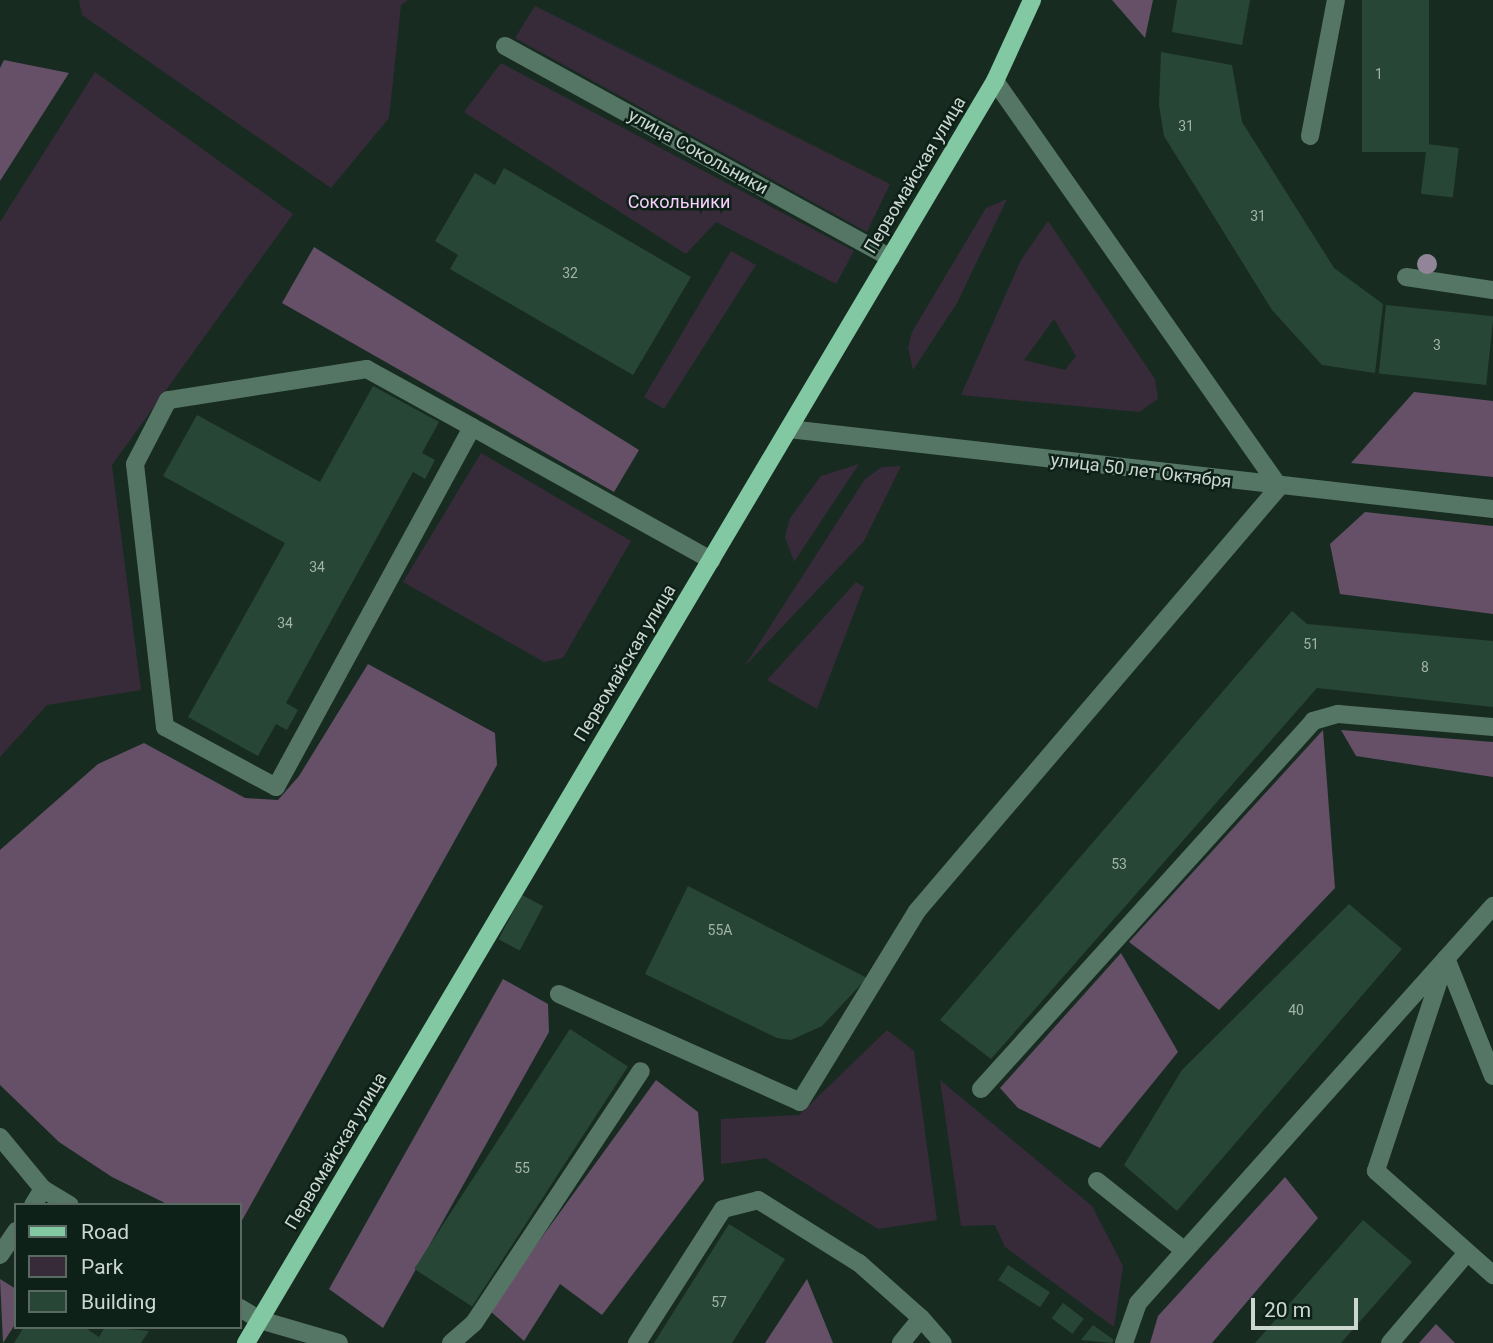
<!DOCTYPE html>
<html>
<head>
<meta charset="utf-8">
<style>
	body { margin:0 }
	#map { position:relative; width:1493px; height:1343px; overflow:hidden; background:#182b21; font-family:Roboto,sans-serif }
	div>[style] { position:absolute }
	.green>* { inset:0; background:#372b39 }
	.forest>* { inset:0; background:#655067 }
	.building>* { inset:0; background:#284636; transform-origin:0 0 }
	.minor>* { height:18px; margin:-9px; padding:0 9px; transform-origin:9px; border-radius:9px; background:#557665 }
	.major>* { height:18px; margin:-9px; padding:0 9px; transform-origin:9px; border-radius:9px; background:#81c8a3 }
	.trees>* { width:20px; height:20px; margin:-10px; border-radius:50%; background:#938599 }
	span { translate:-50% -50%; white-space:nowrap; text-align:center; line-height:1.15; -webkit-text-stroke:5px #0e2118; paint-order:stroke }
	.number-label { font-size:14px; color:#a2b3aa }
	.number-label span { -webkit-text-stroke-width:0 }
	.street-label { font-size:18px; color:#cbd7d0 }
	.park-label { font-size:18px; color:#f7cefc }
	.legend { position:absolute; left:14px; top:1203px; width:228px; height:126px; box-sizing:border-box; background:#0e2118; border:2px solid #5a6a62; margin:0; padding:9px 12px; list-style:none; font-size:21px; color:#cbd7d0 }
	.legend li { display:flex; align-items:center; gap:14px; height:35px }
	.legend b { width:35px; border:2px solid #5a6a62 }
	.scale { position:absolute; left:1251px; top:1298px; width:107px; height:32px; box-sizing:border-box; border:4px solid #cbd7d0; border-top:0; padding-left:9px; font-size:21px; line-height:24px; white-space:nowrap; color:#cbd7d0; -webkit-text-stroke:5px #0e2118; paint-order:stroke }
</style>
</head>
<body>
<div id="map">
	<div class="green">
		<div style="clip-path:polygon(79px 0,408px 0,401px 5px,389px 118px,331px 188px,82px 15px)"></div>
		<div style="clip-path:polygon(535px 6px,890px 184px,867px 232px,515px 38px)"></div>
		<div style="clip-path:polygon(501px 63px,854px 251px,836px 284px,716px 222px,686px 254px,464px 112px)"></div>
		<div style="clip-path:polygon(95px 72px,293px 214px,112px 465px,141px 690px,47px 705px,0 757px,0 222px)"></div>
		<div style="clip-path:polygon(1007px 199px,957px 303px,913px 370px,908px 348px,912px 332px,986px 208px)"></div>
		<div style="clip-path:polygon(evenodd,1048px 221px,1155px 379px,1158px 399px,1139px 412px,961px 395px,1021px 260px,1048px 221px,1054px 319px,1076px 356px,1065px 370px,1024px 360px,1054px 319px)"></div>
		<div style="clip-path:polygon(731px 251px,756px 265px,664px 409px,644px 397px)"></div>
		<div style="clip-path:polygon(481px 453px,631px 541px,563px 658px,544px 662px,403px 582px)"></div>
		<div style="clip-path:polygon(859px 464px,794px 562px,785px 537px,790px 518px,821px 476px)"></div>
		<div style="clip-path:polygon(901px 466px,864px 541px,744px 667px,865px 479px,882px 467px)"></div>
		<div style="clip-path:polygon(856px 582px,864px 587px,817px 709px,767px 680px)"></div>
		<div style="clip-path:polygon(887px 1030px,914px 1051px,937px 1220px,878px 1229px,765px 1158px,721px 1164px,721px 1119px,799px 1115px)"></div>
		<div style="clip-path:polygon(940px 1080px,1092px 1206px,1123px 1266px,1114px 1327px,1005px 1247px,995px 1225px,961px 1226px)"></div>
	</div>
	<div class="forest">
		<div style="clip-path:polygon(1112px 0,1153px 0,1145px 38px)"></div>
		<div style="clip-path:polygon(4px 60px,69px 73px,0 181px,0 68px)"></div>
		<div style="clip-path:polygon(314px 247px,639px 450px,614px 492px,282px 303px)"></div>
		<div style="clip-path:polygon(1414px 392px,1493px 401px,1493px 477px,1351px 463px)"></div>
		<div style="clip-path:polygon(1365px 512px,1493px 526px,1493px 614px,1340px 594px,1330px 544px)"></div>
		<div style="clip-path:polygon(368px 664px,495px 733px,497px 765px,240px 1224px,240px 1205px,169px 1205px,112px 1177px,59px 1142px,0 1085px,0 850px,98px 764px,144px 743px,245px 798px,278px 800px,299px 776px)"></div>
		<div style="clip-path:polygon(1323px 730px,1335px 888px,1219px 1010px,1129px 942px)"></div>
		<div style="clip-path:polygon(1341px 730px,1493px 742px,1493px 777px,1356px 756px)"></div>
		<div style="clip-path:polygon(1121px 953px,1178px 1052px,1100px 1148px,1018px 1108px,1000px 1088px)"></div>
		<div style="clip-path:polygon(503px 979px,548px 1004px,549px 1032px,383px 1328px,329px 1289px)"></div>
		<div style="clip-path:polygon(656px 1080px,698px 1112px,704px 1180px,602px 1315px,560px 1284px,524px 1341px,489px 1310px)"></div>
		<div style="clip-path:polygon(1285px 1177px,1318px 1218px,1212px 1343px,1150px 1343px,1158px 1316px)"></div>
		<div style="clip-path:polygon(0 1279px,16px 1289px,16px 1323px,3px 1343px)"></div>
		<div style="clip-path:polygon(807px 1279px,833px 1343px,765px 1343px)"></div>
		<div style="clip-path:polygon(1436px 1324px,1455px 1343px,1419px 1343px)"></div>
	</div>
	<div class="building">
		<div style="clip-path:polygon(1177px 0,1250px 0,1242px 45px,1172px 32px)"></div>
		<div style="left:1362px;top:0;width:67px;height:152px"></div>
		<div style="clip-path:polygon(1161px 52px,1232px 65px,1242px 122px,1334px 268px,1383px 304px,1375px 373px,1322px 365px,1272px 310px,1164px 136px,1159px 105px)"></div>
		<div style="left:1427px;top:144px;width:32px;height:50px;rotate:7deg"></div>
		<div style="clip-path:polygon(504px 168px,691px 277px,633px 375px,450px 269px,458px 255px,435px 241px,475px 173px,495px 185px)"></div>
		<div style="left:1386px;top:305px;width:108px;height:69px;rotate:6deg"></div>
		<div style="clip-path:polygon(373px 386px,439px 422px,422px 453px,435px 460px,425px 479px,413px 472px,286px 703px,298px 710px,287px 730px,276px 724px,258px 756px,188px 717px,285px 543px,163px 476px,197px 415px,320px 482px)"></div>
		<div style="clip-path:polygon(1292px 611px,1307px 624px,1493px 641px,1493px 707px,1317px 688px,991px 1059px,940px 1020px)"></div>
		<div style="clip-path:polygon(688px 886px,867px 978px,822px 1026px,791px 1040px,777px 1038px,645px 974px)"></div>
		<div style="left:522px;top:895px;width:24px;height:50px;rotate:28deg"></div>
		<div style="clip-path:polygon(1349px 904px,1402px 949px,1177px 1211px,1124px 1165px,1182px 1070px)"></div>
		<div style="left:570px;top:1029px;width:69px;height:286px;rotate:33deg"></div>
		<div style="clip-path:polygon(1363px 1220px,1412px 1262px,1341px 1343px,1255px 1343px)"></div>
		<div style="clip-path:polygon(729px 1224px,785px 1259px,732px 1343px,654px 1343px)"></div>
		<div style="left:1008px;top:1265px;width:50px;height:18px;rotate:33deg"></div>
		<div style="left:1063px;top:1303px;width:26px;height:19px;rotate:37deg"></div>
		<div style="clip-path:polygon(1093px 1325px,1114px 1340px,1112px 1343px,1081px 1340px)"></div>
		<div style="clip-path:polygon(24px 1327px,84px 1327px,99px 1337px,105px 1327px,149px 1331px,141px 1343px,14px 1343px)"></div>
	</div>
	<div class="minor">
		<div style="left:505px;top:46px;width:440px;rotate:28.8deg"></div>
		<div style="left:995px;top:81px;width:495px;rotate:55deg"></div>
		<div style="left:1310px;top:136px;width:138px;rotate:-79.2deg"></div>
		<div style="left:1406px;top:277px;width:88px;rotate:8.5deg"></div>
		<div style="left:472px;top:427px;width:120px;rotate:-151.1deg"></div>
		<div style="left:367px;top:369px;width:201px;rotate:171.1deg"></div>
		<div style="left:168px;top:400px;width:72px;rotate:117.3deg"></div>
		<div style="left:135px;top:464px;width:265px;rotate:83.5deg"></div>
		<div style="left:165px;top:727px;width:126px;rotate:28.4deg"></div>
		<div style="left:276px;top:787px;width:410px;rotate:-61.4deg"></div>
		<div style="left:472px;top:427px;width:274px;rotate:29.1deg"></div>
		<div style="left:789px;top:429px;width:709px;rotate:6.48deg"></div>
		<div style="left:1446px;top:958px;width:127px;rotate:68.3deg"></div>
		<div style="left:1444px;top:965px;width:217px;rotate:108.3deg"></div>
		<div style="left:1376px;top:1171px;width:157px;rotate:41.6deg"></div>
		<div style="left:559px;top:994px;width:264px;rotate:24.1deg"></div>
		<div style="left:800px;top:1102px;width:224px;rotate:-58.5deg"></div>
		<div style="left:917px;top:911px;width:558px;rotate:-49.51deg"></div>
		<div style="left:981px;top:1089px;width:496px;rotate:-47.9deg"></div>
		<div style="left:1313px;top:721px;width:26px;rotate:-16deg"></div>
		<div style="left:1338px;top:714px;width:156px;rotate:4.8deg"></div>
		<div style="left:0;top:1137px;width:67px;rotate:50.4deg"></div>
		<div style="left:43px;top:1189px;width:31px;rotate:31deg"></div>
		<div style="left:1097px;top:1181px;width:112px;rotate:38.5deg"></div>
		<div style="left:33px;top:1205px;width:19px;rotate:-58deg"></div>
		<div style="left:0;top:1255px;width:29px;rotate:-56deg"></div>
		<div style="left:240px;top:1308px;width:23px;rotate:31deg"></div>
		<div style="left:260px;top:1320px;width:82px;rotate:16.2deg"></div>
		<div style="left:451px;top:1343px;width:30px;rotate:-41deg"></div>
		<div style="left:474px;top:1323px;width:302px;rotate:-56.5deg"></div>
		<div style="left:637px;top:1343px;width:159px;rotate:-57.3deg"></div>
		<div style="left:723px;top:1209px;width:36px;rotate:-14deg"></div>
		<div style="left:758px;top:1200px;width:119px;rotate:32deg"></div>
		<div style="left:859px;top:1263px;width:83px;rotate:41.6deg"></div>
		<div style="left:901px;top:1343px;width:32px;rotate:-51deg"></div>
		<div style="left:921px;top:1318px;width:33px;rotate:49deg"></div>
		<div style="left:1124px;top:1343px;width:42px;rotate:-70.7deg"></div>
		<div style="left:1138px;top:1303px;width:533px;rotate:-48.2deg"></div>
		<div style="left:1390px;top:1343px;width:118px;rotate:-49.5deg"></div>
	</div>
	<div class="major">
		<div style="left:246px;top:1343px;width:1468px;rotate:-59.31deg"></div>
		<div style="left:995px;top:81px;width:89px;rotate:-65.4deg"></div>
	</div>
	<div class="trees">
		<div style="left:1427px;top:264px"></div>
	</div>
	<div class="number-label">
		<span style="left:1379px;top:74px">1</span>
		<span style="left:1186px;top:126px">31</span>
		<span style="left:1258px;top:216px">31</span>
		<span style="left:570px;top:273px">32</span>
		<span style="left:1437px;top:345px">3</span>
		<span style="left:317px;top:567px">34</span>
		<span style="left:285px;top:623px">34</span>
		<span style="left:1311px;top:644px">51</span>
		<span style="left:1425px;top:667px">8</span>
		<span style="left:1119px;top:864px">53</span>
		<span style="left:720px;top:930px">55А</span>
		<span style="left:1296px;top:1010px">40</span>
		<span style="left:522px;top:1168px">55</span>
		<span style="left:719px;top:1302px">57</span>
	</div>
	<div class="street-label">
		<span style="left:698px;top:152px;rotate:29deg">улица Сокольники</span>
		<span style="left:915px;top:175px;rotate:-59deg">Первомайская улица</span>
		<span style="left:1141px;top:471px;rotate:7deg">улица 50 лет Октября</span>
		<span style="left:625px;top:663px;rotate:-59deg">Первомайская улица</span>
		<span style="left:336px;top:1151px;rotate:-59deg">Первомайская улица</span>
	</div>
	<div class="park-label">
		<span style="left:679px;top:202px">Сокольники</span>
	</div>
	<ul class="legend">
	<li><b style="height:9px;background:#81c8a3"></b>Road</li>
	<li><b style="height:19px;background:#372b39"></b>Park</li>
	<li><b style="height:19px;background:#284636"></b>Building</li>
	</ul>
	<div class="scale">20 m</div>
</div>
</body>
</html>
